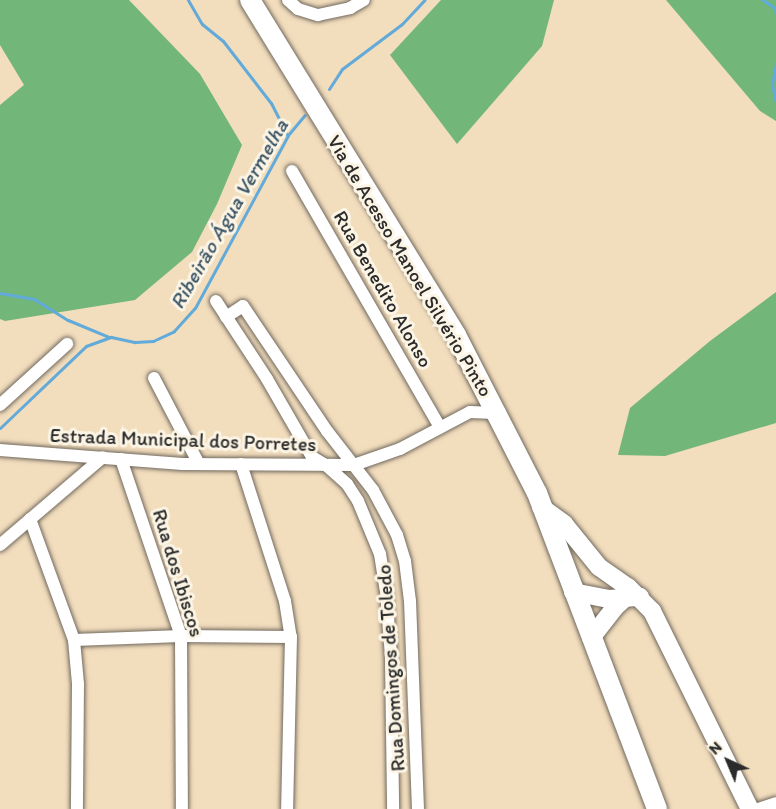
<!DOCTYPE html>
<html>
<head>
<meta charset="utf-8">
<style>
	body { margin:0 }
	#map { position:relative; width:776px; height:809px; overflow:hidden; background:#f2ddbd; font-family:Itim,sans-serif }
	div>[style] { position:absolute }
	.forest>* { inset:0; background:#72b67a }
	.stream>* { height:3px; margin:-1.5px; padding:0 1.5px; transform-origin:1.5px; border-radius:1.5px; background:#62aad9 }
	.roads { filter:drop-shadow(0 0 2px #71695e) drop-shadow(0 0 2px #71695e) }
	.street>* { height:12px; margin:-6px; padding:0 6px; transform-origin:6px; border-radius:6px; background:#fff }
	.secondary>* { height:18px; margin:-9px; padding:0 9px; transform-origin:9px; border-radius:9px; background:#fff }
	.primary>* { height:20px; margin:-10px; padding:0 10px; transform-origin:10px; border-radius:10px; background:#fff }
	span { translate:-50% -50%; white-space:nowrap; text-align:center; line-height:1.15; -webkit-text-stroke:6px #fcf5e5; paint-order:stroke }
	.street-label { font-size:20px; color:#2b2b2b }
	.water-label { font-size:21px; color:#3e5768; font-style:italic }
	.north { position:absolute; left:698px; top:731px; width:60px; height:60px; -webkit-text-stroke:4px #fcf5e5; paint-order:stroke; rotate:316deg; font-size:16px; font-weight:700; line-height:24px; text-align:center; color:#2b2b2b }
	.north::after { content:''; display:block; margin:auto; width:21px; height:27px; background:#2b2b2b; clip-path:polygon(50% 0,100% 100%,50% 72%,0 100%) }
</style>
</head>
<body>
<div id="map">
	<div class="forest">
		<div style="clip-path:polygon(0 0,129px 0,200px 74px,242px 145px,217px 204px,192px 252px,135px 300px,5px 321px,0 319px,0 105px,24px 85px,0 45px)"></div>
		<div style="clip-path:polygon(441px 0,554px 0,542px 46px,457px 144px,390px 55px)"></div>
		<div style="clip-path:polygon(666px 0,776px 0,776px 121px,760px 111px)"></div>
		<div style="clip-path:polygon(776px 292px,776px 423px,665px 456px,618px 455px,630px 408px,710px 341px)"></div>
	</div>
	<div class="stream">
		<div style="left:188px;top:0;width:28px;rotate:60deg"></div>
		<div style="left:202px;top:24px;width:27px;rotate:39deg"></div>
		<div style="left:223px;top:41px;width:78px;rotate:52.3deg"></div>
		<div style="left:271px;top:103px;width:36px;rotate:63deg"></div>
		<div style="left:763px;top:0;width:14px;rotate:34deg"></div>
		<div style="left:775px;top:8px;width:5px;rotate:79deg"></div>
		<div style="left:776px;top:64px;width:21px;rotate:101deg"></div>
		<div style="left:772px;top:85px;width:17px;rotate:77deg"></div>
		<div style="left:329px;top:89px;width:24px;rotate:-57deg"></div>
		<div style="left:342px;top:69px;width:75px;rotate:-36.9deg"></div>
		<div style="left:402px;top:24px;width:33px;rotate:-47deg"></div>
		<div style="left:0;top:293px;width:35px;rotate:10deg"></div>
		<div style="left:34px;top:299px;width:40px;rotate:32deg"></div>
		<div style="left:68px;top:320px;width:44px;rotate:22.5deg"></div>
		<div style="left:0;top:428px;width:119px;rotate:-43.6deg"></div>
		<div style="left:86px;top:346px;width:27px;rotate:-20deg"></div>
		<div style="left:111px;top:337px;width:25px;rotate:12deg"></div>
		<div style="left:135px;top:342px;width:18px;rotate:-3deg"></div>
		<div style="left:153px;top:341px;width:23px;rotate:-25deg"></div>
		<div style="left:174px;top:331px;width:31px;rotate:-48deg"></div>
		<div style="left:195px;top:308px;width:196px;rotate:-61.7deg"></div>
		<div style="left:288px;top:135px;width:26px;rotate:-50deg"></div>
	</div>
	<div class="roads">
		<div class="street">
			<div style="left:288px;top:0;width:13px;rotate:42deg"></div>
			<div style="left:298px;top:9px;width:21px;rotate:17deg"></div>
			<div style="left:318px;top:15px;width:33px;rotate:-12deg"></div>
			<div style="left:350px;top:8px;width:16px;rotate:-30deg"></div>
			<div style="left:292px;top:171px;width:296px;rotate:60deg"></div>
			<div style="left:216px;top:301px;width:93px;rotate:56.8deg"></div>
			<div style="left:267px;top:379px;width:90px;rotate:60deg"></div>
			<div style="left:312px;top:457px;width:17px;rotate:31deg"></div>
			<div style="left:327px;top:466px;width:27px;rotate:42deg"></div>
			<div style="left:347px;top:484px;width:20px;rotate:57deg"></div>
			<div style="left:358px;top:501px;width:57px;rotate:67.5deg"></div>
			<div style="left:380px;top:554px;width:36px;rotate:81deg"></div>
			<div style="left:386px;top:590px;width:67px;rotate:85.7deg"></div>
			<div style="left:391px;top:657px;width:152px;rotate:89.2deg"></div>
			<div style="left:226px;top:317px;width:20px;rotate:-33deg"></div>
			<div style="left:243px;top:306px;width:151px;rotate:56.1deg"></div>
			<div style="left:327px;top:431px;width:75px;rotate:52.1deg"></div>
			<div style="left:373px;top:490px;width:51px;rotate:61.9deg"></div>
			<div style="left:397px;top:535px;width:27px;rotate:73deg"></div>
			<div style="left:405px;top:561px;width:40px;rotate:82.9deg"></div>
			<div style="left:410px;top:601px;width:208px;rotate:87.8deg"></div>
			<div style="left:154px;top:378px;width:97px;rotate:62.4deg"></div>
			<div style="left:0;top:405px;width:91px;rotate:-42.3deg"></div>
			<div style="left:0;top:450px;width:183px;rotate:4.4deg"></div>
			<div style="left:182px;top:464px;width:172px;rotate:0.3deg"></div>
			<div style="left:354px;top:465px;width:49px;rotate:-19.2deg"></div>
			<div style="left:400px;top:449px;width:79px;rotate:-27.9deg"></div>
			<div style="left:470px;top:412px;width:26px;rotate:2deg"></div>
			<div style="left:121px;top:459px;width:187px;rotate:71.3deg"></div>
			<div style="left:181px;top:636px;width:173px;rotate:89.7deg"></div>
			<div style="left:241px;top:464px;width:144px;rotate:72.2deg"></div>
			<div style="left:285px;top:601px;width:36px;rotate:81deg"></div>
			<div style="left:291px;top:637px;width:172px;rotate:91.3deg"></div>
			<div style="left:30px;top:519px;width:129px;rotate:70deg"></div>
			<div style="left:74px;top:640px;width:44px;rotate:84.8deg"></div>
			<div style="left:78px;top:684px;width:125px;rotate:90.5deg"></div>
			<div style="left:0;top:545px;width:135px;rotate:-40.5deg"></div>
			<div style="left:74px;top:640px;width:107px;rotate:-2.1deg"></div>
			<div style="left:181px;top:636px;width:110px;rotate:0.5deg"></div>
			<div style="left:758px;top:809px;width:19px;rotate:-18deg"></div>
		</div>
		<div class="secondary">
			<div style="left:541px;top:507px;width:29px;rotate:36deg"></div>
			<div style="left:564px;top:524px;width:55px;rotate:50.9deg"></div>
			<div style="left:599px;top:567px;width:35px;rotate:35deg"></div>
			<div style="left:628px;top:587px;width:34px;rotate:45deg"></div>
			<div style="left:652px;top:611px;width:221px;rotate:63.7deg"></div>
			<div style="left:573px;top:592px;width:37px;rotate:11deg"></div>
			<div style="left:609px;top:599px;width:31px;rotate:-4deg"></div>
			<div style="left:591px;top:638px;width:39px;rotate:-52deg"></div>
			<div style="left:615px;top:607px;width:13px;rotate:-42deg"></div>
		</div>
		<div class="primary">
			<div style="left:250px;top:0;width:393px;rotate:58.4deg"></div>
			<div style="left:456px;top:335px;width:88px;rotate:62.9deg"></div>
			<div style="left:496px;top:413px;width:90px;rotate:62.9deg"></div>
			<div style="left:537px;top:493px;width:338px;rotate:69.2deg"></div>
		</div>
	</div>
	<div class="street-label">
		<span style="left:410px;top:266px;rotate:59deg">Via de Acesso Manoel Silvério Pinto</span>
		<span style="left:383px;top:289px;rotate:60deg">Rua Benedito Alonso</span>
		<span style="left:183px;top:440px;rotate:2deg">Estrada Municipal dos Porretes</span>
		<span style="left:178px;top:573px;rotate:73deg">Rua dos Ibiscos</span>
		<span style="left:391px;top:668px;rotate:-94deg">Rua Domingos de Toledo</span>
	</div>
	<div class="water-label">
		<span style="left:229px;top:214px;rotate:-60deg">Ribeirão Água Vermelha</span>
	</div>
	<div class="north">N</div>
</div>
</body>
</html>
